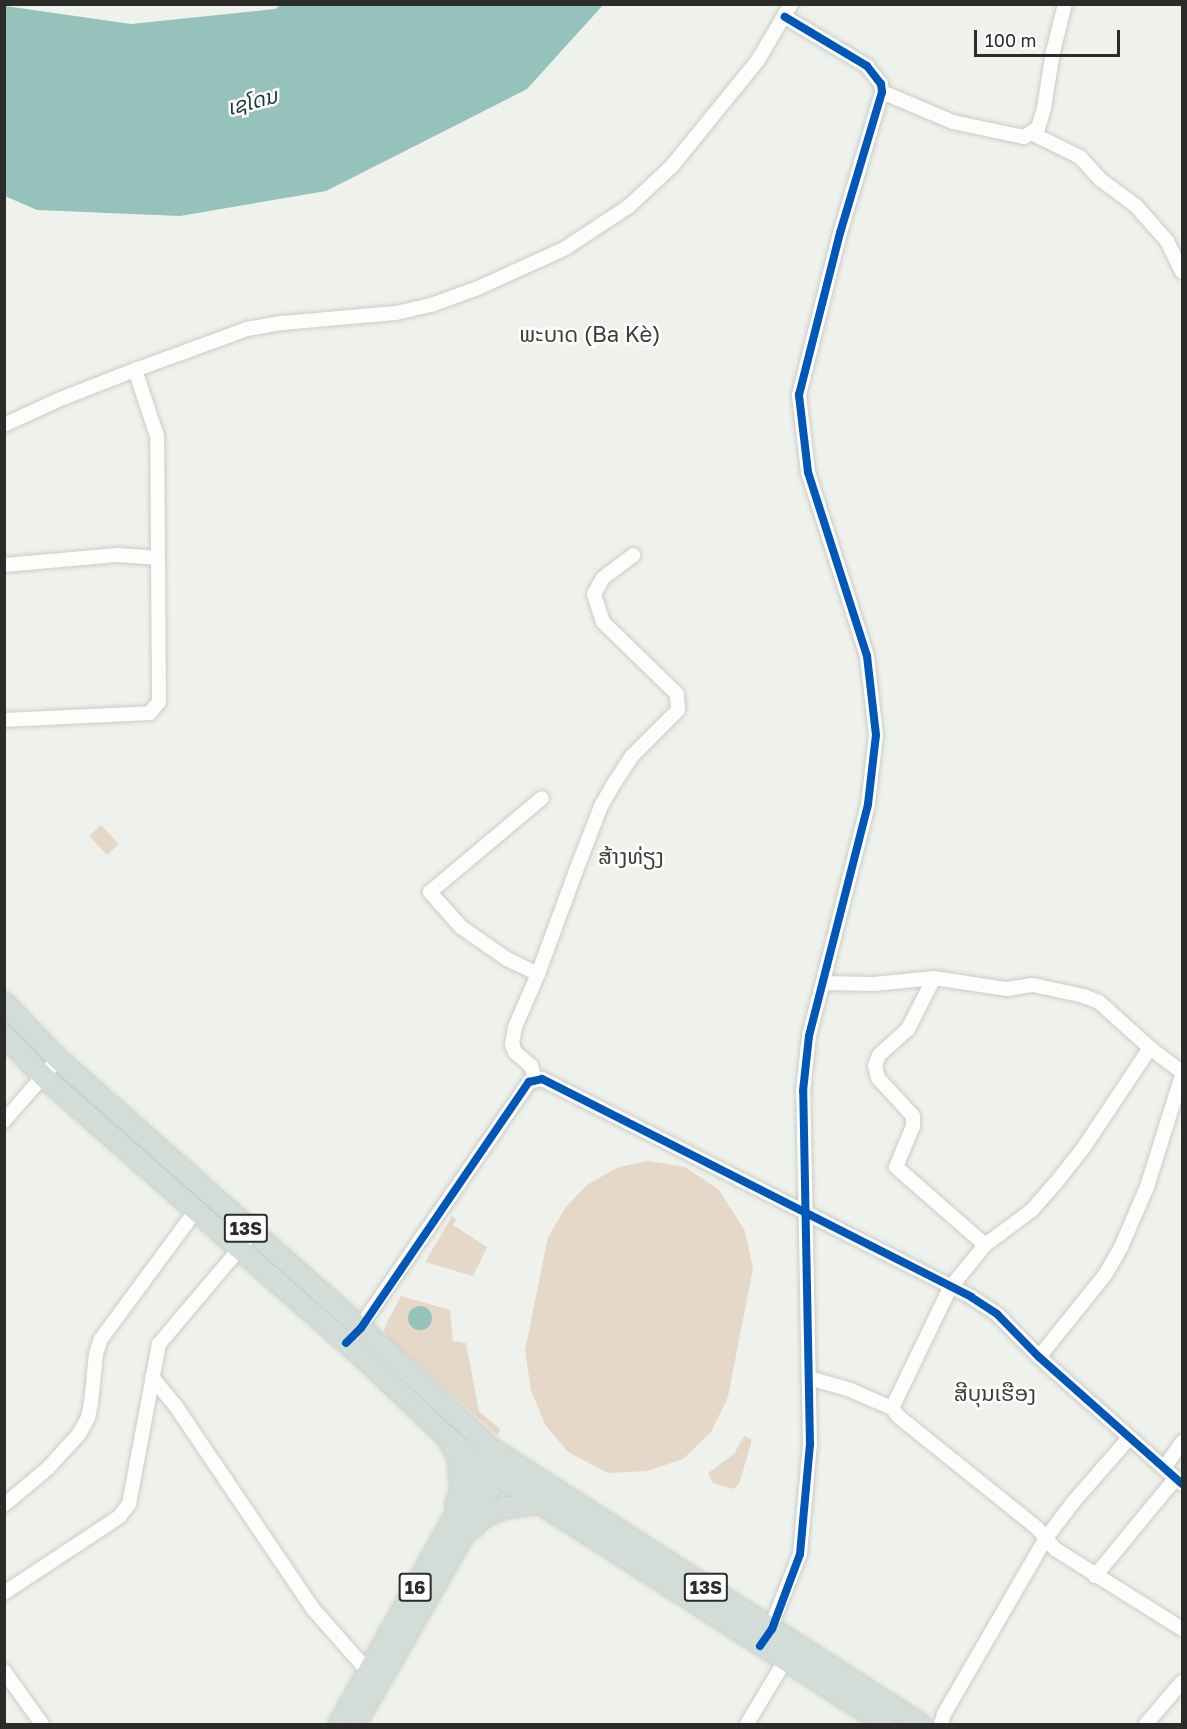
<!DOCTYPE html>
<html>
<head>
<meta charset="utf-8">
<style>
	body { margin:0 }
	#map { position:relative; width:1187px; height:1729px; overflow:hidden; background:#eff1ec; font-family:"Golos Text","Noto Sans Lao",sans-serif }
	div>[style] { position:absolute }
	.green>* { inset:0; background:#e5d8c9; transform-origin:0 0 }
	.water>* { inset:0; background:#95c2ba }
	.round { border-radius:50% }
	.roads { filter:drop-shadow(0 0 2px #caccc8) drop-shadow(0 0 2px #caccc8) }
	.minor>* { height:14px; margin:-7px; padding:0 7px; transform-origin:7px; border-radius:7px; background:#fdfdfc }
	.highway>* { height:20px; margin:-10px; padding:0 10px; transform-origin:10px; border-radius:10px; background:#d1ddd6 }
	.cycleway>* { height:8px; margin:-4px; padding:0 4px; transform-origin:4px; border-radius:4px; background:#0057b8 }
	span { translate:-50% -50%; white-space:nowrap; text-align:center; line-height:1.15; -webkit-text-stroke:5px #fff; paint-order:stroke }
	.shield-label span { padding:2px 4px; background:#fff; border:2px solid; border-radius:4px; -webkit-text-stroke-width:0 }
	.shield-label { font-size:18px; color:#2b2c29; font-weight:700 }
	.water-label { font-size:21px; color:#183834; font-style:italic }
	.quarter-label { font-size:22px; color:#3c3f38 }
	.frame { position:absolute; inset:0; border:6px solid #2b2c29; pointer-events:none }
	.scale { position:absolute; left:974px; top:30px; width:146px; height:27px; box-sizing:border-box; border:3px solid #2b2c29; border-top:0; padding-left:8px; font-size:18px; line-height:21px; white-space:nowrap; color:#2b2c29; -webkit-text-stroke:4px #fff; paint-order:stroke }
</style>
</head>
<body>
<div id="map">
	<div class="green">
		<div style="left:101px;top:825px;width:26px;height:16px;rotate:47deg"></div>
		<div style="clip-path:polygon(648px 1161px,685px 1167px,719px 1190px,745px 1231px,753px 1268px,728px 1397px,711px 1432px,683px 1459px,647px 1471px,608px 1473px,568px 1452px,546px 1426px,531px 1391px,525px 1350px,548px 1237px,566px 1207px,588px 1184px,619px 1167px)"></div>
		<div style="clip-path:polygon(452px 1216px,456px 1219px,453px 1225px,487px 1247px,473px 1276px,425px 1262px)"></div>
		<div style="clip-path:polygon(401px 1296px,450px 1310px,453px 1341px,466px 1343px,479px 1411px,499px 1428px,501px 1430px,497px 1435px,388px 1338px,384px 1330px,386px 1324px)"></div>
		<div style="clip-path:polygon(744px 1436px,751px 1439px,751px 1444px,739px 1484px,733px 1489px,713px 1483px,708px 1473px,734px 1454px)"></div>
	</div>
	<div class="water">
		<div style="clip-path:polygon(283px 4px,603px 5px,527px 89px,326px 191px,180px 216px,37px 210px,5px 196px,5px 6px,131px 24px,275px 9px)"></div>
		<div class="round" style="left:408px;top:1306px;width:24px;height:24px"></div>
	</div>
	<div class="roads">
		<div class="minor">
			<div style="left:882px;top:92px;width:77px;rotate:22.9deg"></div>
			<div style="left:953px;top:122px;width:73px;rotate:11.9deg"></div>
			<div style="left:1024px;top:137px;width:17px;rotate:-33deg"></div>
			<div style="left:1038px;top:128px;width:21px;rotate:-73deg"></div>
			<div style="left:1044px;top:108px;width:57px;rotate:-80.9deg"></div>
			<div style="left:1053px;top:52px;width:49px;rotate:-76deg"></div>
			<div style="left:1031px;top:133px;width:55px;rotate:26.1deg"></div>
			<div style="left:1080px;top:157px;width:31px;rotate:48deg"></div>
			<div style="left:1101px;top:180px;width:44px;rotate:36.6deg"></div>
			<div style="left:1136px;top:206px;width:47px;rotate:48.5deg"></div>
			<div style="left:1167px;top:241px;width:34px;rotate:64deg"></div>
			<div style="left:4px;top:425px;width:60px;rotate:-24.8deg"></div>
			<div style="left:58px;top:400px;width:83px;rotate:-21.3deg"></div>
			<div style="left:135px;top:370px;width:119px;rotate:-20.1deg"></div>
			<div style="left:247px;top:329px;width:36px;rotate:-10deg"></div>
			<div style="left:282px;top:323px;width:114px;rotate:-5deg"></div>
			<div style="left:396px;top:313px;width:39px;rotate:-13deg"></div>
			<div style="left:434px;top:304px;width:47px;rotate:-20deg"></div>
			<div style="left:478px;top:288px;width:94px;rotate:-24.4deg"></div>
			<div style="left:564px;top:249px;width:77px;rotate:-33.3deg"></div>
			<div style="left:628px;top:207px;width:60px;rotate:-43deg"></div>
			<div style="left:672px;top:166px;width:136px;rotate:-50.9deg"></div>
			<div style="left:758px;top:60px;width:65px;rotate:-59.5deg"></div>
			<div style="left:4px;top:565px;width:114px;rotate:-5deg"></div>
			<div style="left:118px;top:555px;width:40px;rotate:4.3deg"></div>
			<div style="left:4px;top:720px;width:146px;rotate:-2.7deg"></div>
			<div style="left:150px;top:713px;width:14px;rotate:-51deg"></div>
			<div style="left:159px;top:702px;width:266px;rotate:-90.4deg"></div>
			<div style="left:157px;top:436px;width:70px;rotate:-108.4deg"></div>
			<div style="left:538px;top:974px;width:34px;rotate:-154deg"></div>
			<div style="left:507px;top:959px;width:56px;rotate:-145.2deg"></div>
			<div style="left:461px;top:927px;width:47px;rotate:-131.5deg"></div>
			<div style="left:430px;top:892px;width:146px;rotate:-40deg"></div>
			<div style="left:934px;top:978px;width:57px;rotate:117deg"></div>
			<div style="left:908px;top:1029px;width:39px;rotate:138deg"></div>
			<div style="left:879px;top:1055px;width:12px;rotate:110deg"></div>
			<div style="left:875px;top:1066px;width:12px;rotate:76deg"></div>
			<div style="left:878px;top:1078px;width:52px;rotate:47.4deg"></div>
			<div style="left:913px;top:1116px;width:10px;rotate:90deg"></div>
			<div style="left:913px;top:1126px;width:44px;rotate:112.5deg"></div>
			<div style="left:896px;top:1167px;width:118px;rotate:41.2deg"></div>
			<div style="left:823px;top:983px;width:51px;rotate:1.1deg"></div>
			<div style="left:874px;top:984px;width:60px;rotate:-5.7deg"></div>
			<div style="left:934px;top:978px;width:74px;rotate:8.6deg"></div>
			<div style="left:1007px;top:989px;width:26px;rotate:-9deg"></div>
			<div style="left:1033px;top:985px;width:52px;rotate:12.2deg"></div>
			<div style="left:1084px;top:996px;width:16px;rotate:22deg"></div>
			<div style="left:1099px;top:1002px;width:69px;rotate:42deg"></div>
			<div style="left:1150px;top:1048px;width:40px;rotate:37deg"></div>
			<div style="left:535px;top:1079px;width:14px;rotate:-107deg"></div>
			<div style="left:531px;top:1066px;width:21px;rotate:-139deg"></div>
			<div style="left:515px;top:1052px;width:9px;rotate:-111deg"></div>
			<div style="left:512px;top:1044px;width:17px;rotate:-80deg"></div>
			<div style="left:515px;top:1027px;width:58px;rotate:-66.5deg"></div>
			<div style="left:538px;top:974px;width:113px;rotate:-69.8deg"></div>
			<div style="left:577px;top:868px;width:66px;rotate:-68.8deg"></div>
			<div style="left:601px;top:806px;width:28px;rotate:-60deg"></div>
			<div style="left:615px;top:782px;width:30px;rotate:-57deg"></div>
			<div style="left:631px;top:757px;width:66px;rotate:-45deg"></div>
			<div style="left:678px;top:710px;width:16px;rotate:-94deg"></div>
			<div style="left:677px;top:694px;width:103px;rotate:-135.8deg"></div>
			<div style="left:603px;top:622px;width:29px;rotate:-108deg"></div>
			<div style="left:594px;top:594px;width:18px;rotate:-61deg"></div>
			<div style="left:603px;top:578px;width:38px;rotate:-37deg"></div>
			<div style="left:4px;top:1121px;width:82px;rotate:-48.9deg"></div>
			<div style="left:356px;top:1333px;width:305px;rotate:-55.4deg"></div>
			<div style="left:529px;top:1082px;width:13px;rotate:-13deg"></div>
			<div style="left:542px;top:1079px;width:481px;rotate:26.9deg"></div>
			<div style="left:971px;top:1297px;width:31px;rotate:33deg"></div>
			<div style="left:997px;top:1314px;width:60px;rotate:45.7deg"></div>
			<div style="left:1039px;top:1357px;width:191px;rotate:41.6deg"></div>
			<div style="left:1039px;top:1357px;width:105px;rotate:-51.2deg"></div>
			<div style="left:1105px;top:1275px;width:32px;rotate:-60deg"></div>
			<div style="left:1121px;top:1247px;width:65px;rotate:-66.6deg"></div>
			<div style="left:1147px;top:1187px;width:117px;rotate:-72.6deg"></div>
			<div style="left:152px;top:1377px;width:36px;rotate:51deg"></div>
			<div style="left:175px;top:1405px;width:248px;rotate:55.9deg"></div>
			<div style="left:314px;top:1610px;width:89px;rotate:48.6deg"></div>
			<div style="left:809px;top:1378px;width:41px;rotate:15.8deg"></div>
			<div style="left:848px;top:1389px;width:48px;rotate:23.4deg"></div>
			<div style="left:892px;top:1408px;width:11px;rotate:52deg"></div>
			<div style="left:899px;top:1417px;width:177px;rotate:38.8deg"></div>
			<div style="left:1037px;top:1528px;width:28px;rotate:49deg"></div>
			<div style="left:1055px;top:1549px;width:150px;rotate:32.2deg"></div>
			<div style="left:892px;top:1408px;width:133px;rotate:-64.2deg"></div>
			<div style="left:950px;top:1288px;width:55px;rotate:-50.9deg"></div>
			<div style="left:985px;top:1245px;width:59px;rotate:-36.7deg"></div>
			<div style="left:1032px;top:1210px;width:35px;rotate:-49deg"></div>
			<div style="left:1055px;top:1184px;width:47px;rotate:-51.9deg"></div>
			<div style="left:1084px;top:1147px;width:119px;rotate:-56.3deg"></div>
			<div style="left:1164px;top:1468px;width:32px;rotate:-55deg"></div>
			<div style="left:4px;top:1505px;width:57px;rotate:-40.1deg"></div>
			<div style="left:48px;top:1468px;width:46px;rotate:-47.6deg"></div>
			<div style="left:79px;top:1434px;width:18px;rotate:-61deg"></div>
			<div style="left:88px;top:1418px;width:15px;rotate:-79deg"></div>
			<div style="left:91px;top:1403px;width:49px;rotate:-84.2deg"></div>
			<div style="left:96px;top:1354px;width:16px;rotate:-72deg"></div>
			<div style="left:101px;top:1339px;width:160px;rotate:-53.6deg"></div>
			<div style="left:1095px;top:1576px;width:126px;rotate:-50.5deg"></div>
			<div style="left:4px;top:1593px;width:138px;rotate:-33.5deg"></div>
			<div style="left:119px;top:1517px;width:16px;rotate:-52deg"></div>
			<div style="left:129px;top:1504px;width:163px;rotate:-79.4deg"></div>
			<div style="left:159px;top:1344px;width:144px;rotate:-49.8deg"></div>
			<div style="left:768px;top:1634px;width:86px;rotate:-68.2deg"></div>
			<div style="left:800px;top:1554px;width:110px;rotate:-84.8deg"></div>
			<div style="left:810px;top:1444px;width:353px;rotate:-91.1deg"></div>
			<div style="left:803px;top:1091px;width:55px;rotate:-83.8deg"></div>
			<div style="left:809px;top:1036px;width:239px;rotate:-75.7deg"></div>
			<div style="left:868px;top:804px;width:69px;rotate:-83.4deg"></div>
			<div style="left:876px;top:735px;width:80px;rotate:-96.5deg"></div>
			<div style="left:867px;top:656px;width:193px;rotate:-107.8deg"></div>
			<div style="left:808px;top:472px;width:78px;rotate:-96.7deg"></div>
			<div style="left:799px;top:395px;width:167px;rotate:-75.8deg"></div>
			<div style="left:840px;top:233px;width:147px;rotate:-73.4deg"></div>
			<div style="left:882px;top:92px;width:8px;rotate:-97deg"></div>
			<div style="left:881px;top:84px;width:23px;rotate:-128deg"></div>
			<div style="left:867px;top:66px;width:96px;rotate:-149.1deg"></div>
			<div style="left:4px;top:1671px;width:65px;rotate:54.4deg"></div>
			<div style="left:747px;top:1724px;width:82px;rotate:-59deg"></div>
			<div style="left:941px;top:1724px;width:10px;rotate:-73deg"></div>
			<div style="left:944px;top:1714px;width:203px;rotate:-59.9deg"></div>
			<div style="left:1046px;top:1538px;width:48px;rotate:-52.7deg"></div>
			<div style="left:1075px;top:1500px;width:82px;rotate:-48.9deg"></div>
			<div style="left:1146px;top:1724px;width:55px;rotate:-49.4deg"></div>
		</div>
		<div class="highway">
			<div style="left:4px;top:1003px;width:78px;rotate:46deg"></div>
			<div style="left:58px;top:1059px;width:405px;rotate:41.6deg"></div>
			<div style="left:361px;top:1328px;width:178px;rotate:42.7deg"></div>
			<div style="left:492px;top:1449px;width:509px;rotate:32.72deg"></div>
			<div style="left:4px;top:1035px;width:58px;rotate:46.4deg"></div>
			<div style="left:44px;top:1077px;width:423px;rotate:41.3deg"></div>
			<div style="left:362px;top:1356px;width:115px;rotate:43.6deg"></div>
			<div style="left:445px;top:1435px;width:48px;rotate:40deg"></div>
			<div style="left:482px;top:1466px;width:479px;rotate:32.6deg"></div>
			<div style="left:449px;top:1440px;width:19px;rotate:62deg"></div>
			<div style="left:458px;top:1457px;width:33px;rotate:85deg"></div>
			<div style="left:461px;top:1490px;width:15px;rotate:110deg"></div>
			<div style="left:471px;top:1529px;width:19px;rotate:-43deg"></div>
			<div style="left:485px;top:1516px;width:20px;rotate:-24deg"></div>
			<div style="left:503px;top:1508px;width:36px;rotate:-8deg"></div>
			<div style="left:339px;top:1724px;width:309px;rotate:-60.9deg"></div>
			<div style="left:355px;top:1724px;width:297px;rotate:-60.1deg"></div>
		</div>
	</div>
	<div class="cycleway">
		<div style="left:346px;top:1343px;width:21px;rotate:-45deg"></div>
		<div style="left:361px;top:1328px;width:298px;rotate:-55.7deg"></div>
		<div style="left:529px;top:1082px;width:13px;rotate:-13deg"></div>
		<div style="left:542px;top:1079px;width:481px;rotate:26.9deg"></div>
		<div style="left:971px;top:1297px;width:31px;rotate:33deg"></div>
		<div style="left:997px;top:1314px;width:60px;rotate:45.7deg"></div>
		<div style="left:1039px;top:1357px;width:191px;rotate:41.6deg"></div>
		<div style="left:760px;top:1646px;width:21px;rotate:-55deg"></div>
		<div style="left:772px;top:1629px;width:80px;rotate:-69.5deg"></div>
		<div style="left:800px;top:1554px;width:110px;rotate:-84.8deg"></div>
		<div style="left:810px;top:1444px;width:353px;rotate:-91.1deg"></div>
		<div style="left:803px;top:1091px;width:55px;rotate:-83.8deg"></div>
		<div style="left:809px;top:1036px;width:239px;rotate:-75.7deg"></div>
		<div style="left:868px;top:804px;width:69px;rotate:-83.4deg"></div>
		<div style="left:876px;top:735px;width:80px;rotate:-96.5deg"></div>
		<div style="left:867px;top:656px;width:193px;rotate:-107.8deg"></div>
		<div style="left:808px;top:472px;width:78px;rotate:-96.7deg"></div>
		<div style="left:799px;top:395px;width:167px;rotate:-75.8deg"></div>
		<div style="left:840px;top:233px;width:147px;rotate:-73.4deg"></div>
		<div style="left:882px;top:92px;width:8px;rotate:-97deg"></div>
		<div style="left:881px;top:84px;width:23px;rotate:-128deg"></div>
		<div style="left:867px;top:66px;width:96px;rotate:-149.1deg"></div>
	</div>
	<div class="shield-label">
		<span style="left:246px;top:1228px">13S</span>
		<span style="left:415px;top:1587px">16</span>
		<span style="left:706px;top:1587px">13S</span>
	</div>
	<div class="water-label">
		<span style="left:252px;top:101px;rotate:-15deg">ເຊໂດນ</span>
	</div>
	<div class="quarter-label">
		<span style="left:590px;top:334px">ພະບາດ (Ba Kè)</span>
		<span style="left:631px;top:856px">ສ້າງທ່ຽງ</span>
		<span style="left:995px;top:1393px">ສີບຸນເຮືອງ</span>
	</div>
	<div class="frame"></div>
	<div class="scale">100 m</div>
</div>
</body>
</html>
